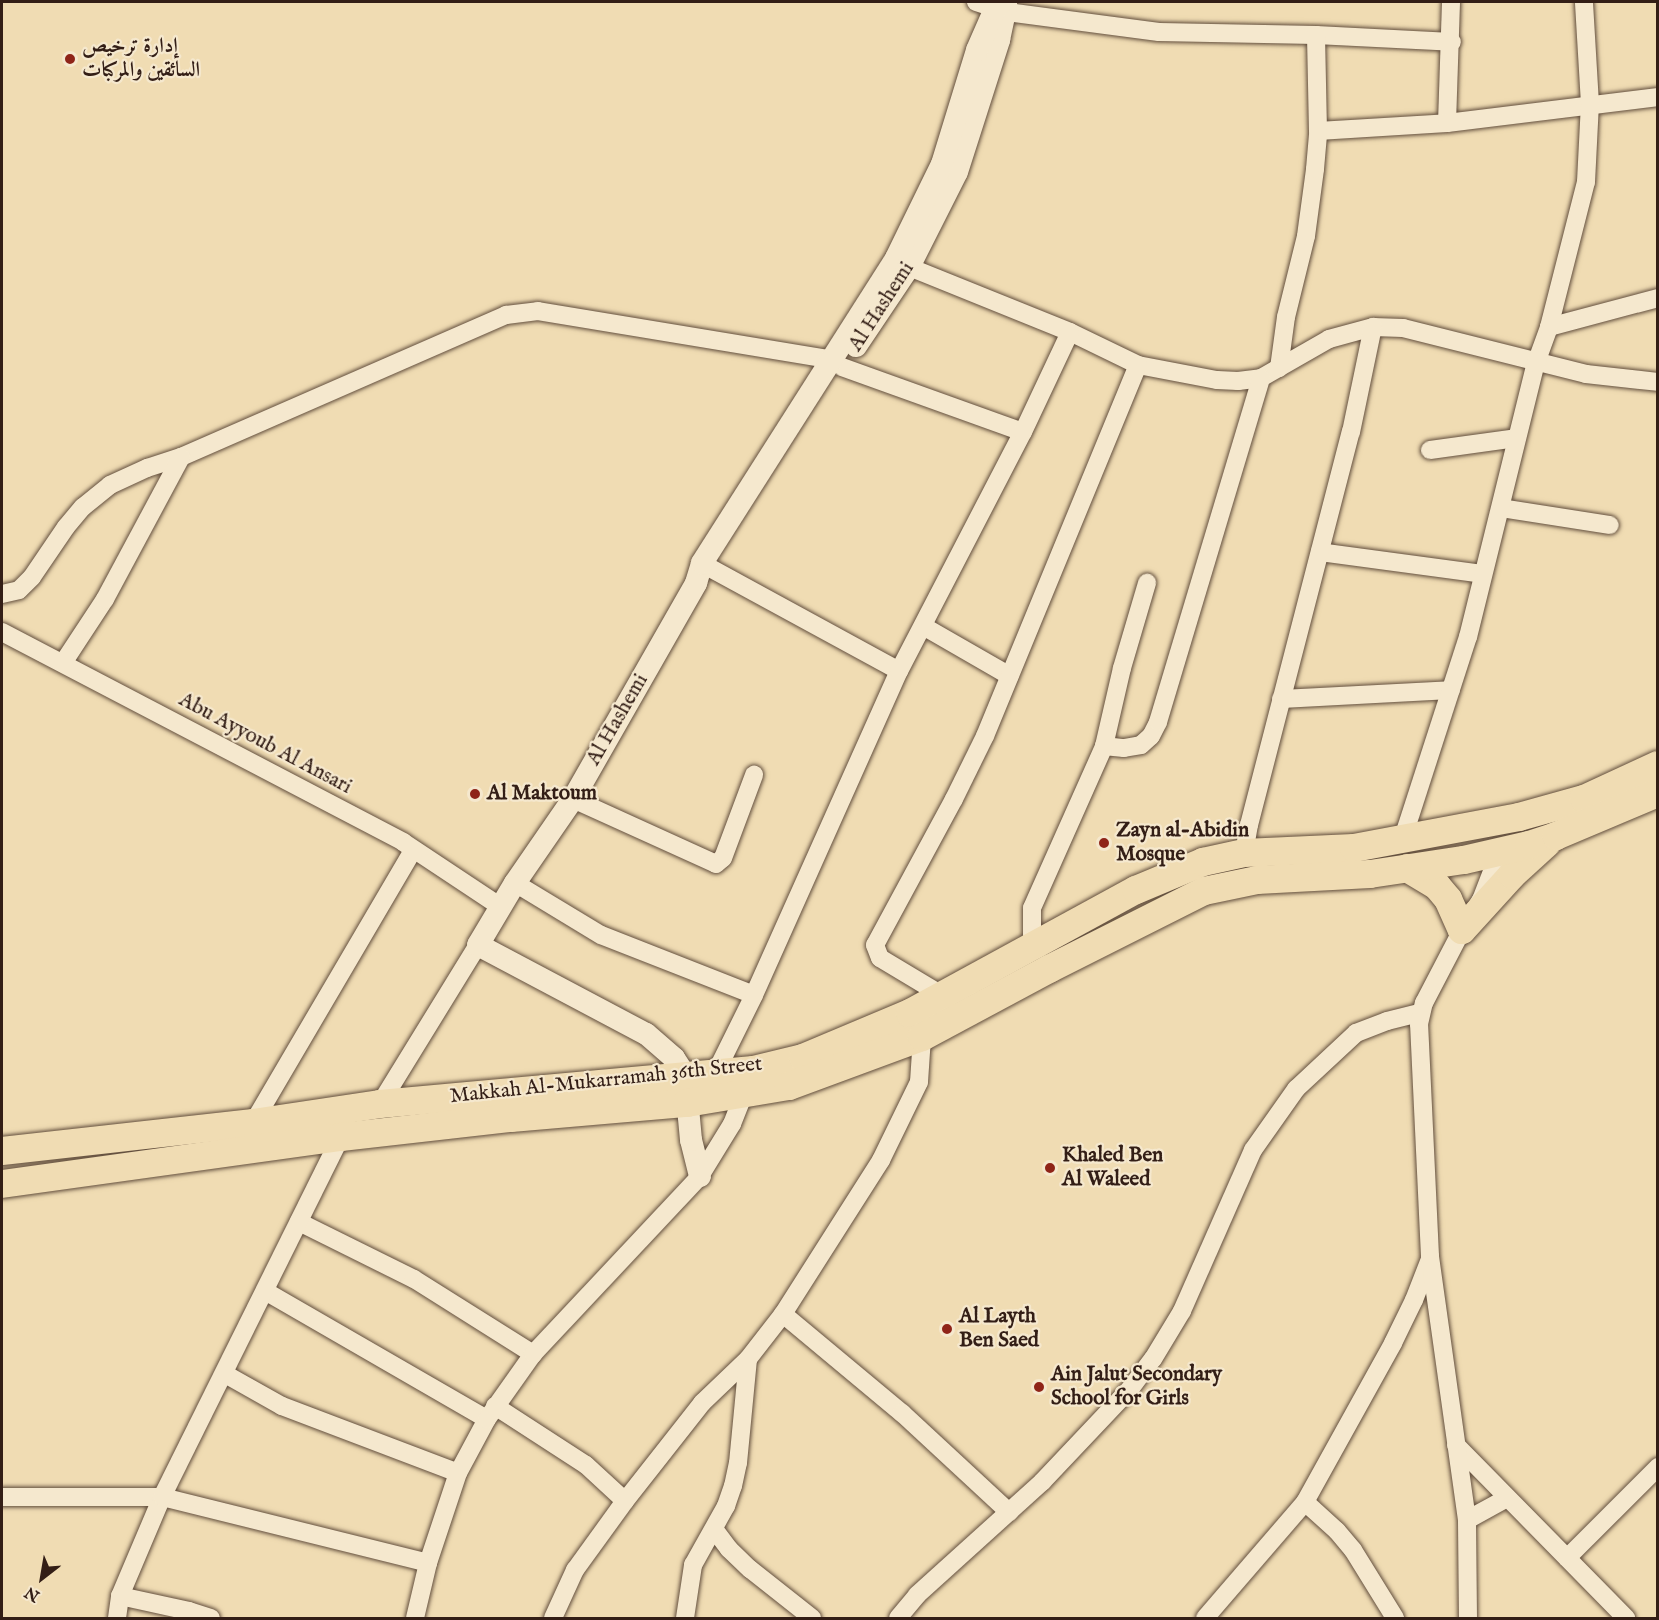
<!DOCTYPE html>
<html>
<head>
<meta charset="utf-8">
<style>
	body { margin:0 }
	#map { position:relative; width:1659px; height:1620px; overflow:hidden; background:#f0dcb3; font-family:"IM FELL English",Amiri,serif }
	div>[style] { position:absolute }
	.roads { filter:drop-shadow(0 0 2px #624e3d) drop-shadow(0 0 2px #624e3d) }
	.minor>* { height:18px; margin:-9px; padding:0 9px; transform-origin:9px; border-radius:9px; background:#f5e8ce }
	.tertiary>* { height:22px; margin:-11px; padding:0 11px; transform-origin:11px; border-radius:11px; background:#f5e8ce }
	.primary>* { height:28px; margin:-14px; padding:0 14px; transform-origin:14px; border-radius:14px; background:#f0dcb3 }
	.dots>* { width:16px; height:16px; translate:-50% -50%; box-sizing:border-box; border:3px solid #f5e8ce; border-radius:50% }
	span { translate:-50% -50%; white-space:nowrap; text-align:center; line-height:1.15; -webkit-text-stroke:4.5px #f5e8ce; paint-order:stroke }
	.poi-label { font-size:21px; color:#331e16; font-weight:700 }
	.left { translate:0 -50%; text-align:left }
	.street-label { font-size:21px; color:#331e16 }
	.frame { position:absolute; inset:0; border:3px solid #331e16; pointer-events:none }
	.north { position:absolute; left:12px; top:1548px; width:60px; height:60px; -webkit-text-stroke:4px #f5e8ce; paint-order:stroke; rotate:211deg; font-size:16px; font-weight:700; line-height:24px; text-align:center; color:#331e16 }
	.north::after { content:''; display:block; margin:auto; width:21px; height:27px; background:#331e16; clip-path:polygon(50% 0,100% 100%,50% 72%,0 100%) }
</style>
</head>
<body>
<div id="map">
	<div class="roads">
		<div class="minor">
			<div style="left:976px;top:2px;width:33px;rotate:18deg"></div>
			<div style="left:1007px;top:12px;width:153px;rotate:7.5deg"></div>
			<div style="left:1159px;top:32px;width:157px;rotate:1.1deg"></div>
			<div style="left:1316px;top:35px;width:136px;rotate:2.9deg"></div>
			<div style="left:1447px;top:123px;width:121px;rotate:-88.1deg"></div>
			<div style="left:1318px;top:131px;width:129px;rotate:-3.5deg"></div>
			<div style="left:1447px;top:123px;width:213px;rotate:-7deg"></div>
			<div style="left:909px;top:267px;width:174px;rotate:22deg"></div>
			<div style="left:1070px;top:332px;width:76px;rotate:25.9deg"></div>
			<div style="left:1138px;top:365px;width:80px;rotate:10.8deg"></div>
			<div style="left:1217px;top:380px;width:21px;rotate:3deg"></div>
			<div style="left:1238px;top:381px;width:23px;rotate:-7deg"></div>
			<div style="left:1261px;top:378px;width:78px;rotate:-29.8deg"></div>
			<div style="left:1329px;top:339px;width:46px;rotate:-15.3deg"></div>
			<div style="left:1373px;top:327px;width:30px;rotate:2deg"></div>
			<div style="left:1403px;top:328px;width:189px;rotate:14.1deg"></div>
			<div style="left:1586px;top:374px;width:72px;rotate:6.3deg"></div>
			<div style="left:1549px;top:327px;width:113px;rotate:-14.9deg"></div>
			<div style="left:842px;top:367px;width:192px;rotate:19.8deg"></div>
			<div style="left:1279px;top:368px;width:51px;rotate:-82.2deg"></div>
			<div style="left:1286px;top:317px;width:83px;rotate:-76.1deg"></div>
			<div style="left:1306px;top:236px;width:68px;rotate:-82.3deg"></div>
			<div style="left:1315px;top:169px;width:38px;rotate:-85deg"></div>
			<div style="left:1318px;top:131px;width:96px;rotate:-91.2deg"></div>
			<div style="left:1430px;top:450px;width:87px;rotate:-7.9deg"></div>
			<div style="left:1501px;top:508px;width:110px;rotate:8.9deg"></div>
			<div style="left:1320px;top:552px;width:164px;rotate:7.7deg"></div>
			<div style="left:712px;top:569px;width:213px;rotate:28.6deg"></div>
			<div style="left:2px;top:594px;width:17px;rotate:-13deg"></div>
			<div style="left:19px;top:590px;width:18px;rotate:-45deg"></div>
			<div style="left:32px;top:577px;width:60px;rotate:-55.8deg"></div>
			<div style="left:66px;top:527px;width:26px;rotate:-50deg"></div>
			<div style="left:83px;top:507px;width:35px;rotate:-39deg"></div>
			<div style="left:110px;top:485px;width:41px;rotate:-24.7deg"></div>
			<div style="left:147px;top:468px;width:36px;rotate:-18deg"></div>
			<div style="left:181px;top:457px;width:355px;rotate:-23.6deg"></div>
			<div style="left:506px;top:315px;width:32px;rotate:-7deg"></div>
			<div style="left:538px;top:311px;width:295px;rotate:9.4deg"></div>
			<div style="left:923px;top:626px;width:100px;rotate:29.9deg"></div>
			<div style="left:2px;top:632px;width:453px;rotate:27.6deg"></div>
			<div style="left:403px;top:842px;width:118px;rotate:33.6deg"></div>
			<div style="left:63px;top:663px;width:77px;rotate:-56.7deg"></div>
			<div style="left:105px;top:599px;width:161px;rotate:-61.8deg"></div>
			<div style="left:1281px;top:699px;width:170px;rotate:-3deg"></div>
			<div style="left:1104px;top:746px;width:20px;rotate:6deg"></div>
			<div style="left:1124px;top:748px;width:17px;rotate:-10deg"></div>
			<div style="left:1141px;top:745px;width:13px;rotate:-42deg"></div>
			<div style="left:1151px;top:736px;width:16px;rotate:-63deg"></div>
			<div style="left:1158px;top:722px;width:359px;rotate:-73.3deg"></div>
			<div style="left:573px;top:799px;width:157px;rotate:24.4deg"></div>
			<div style="left:716px;top:864px;width:9px;rotate:-41deg"></div>
			<div style="left:723px;top:858px;width:89px;rotate:-69.5deg"></div>
			<div style="left:1402px;top:841px;width:214px;rotate:-72.1deg"></div>
			<div style="left:1468px;top:637px;width:282px;rotate:-76.1deg"></div>
			<div style="left:1536px;top:363px;width:38px;rotate:-70deg"></div>
			<div style="left:1549px;top:327px;width:150px;rotate:-75.7deg"></div>
			<div style="left:1586px;top:182px;width:78px;rotate:-87.1deg"></div>
			<div style="left:1590px;top:104px;width:102px;rotate:-93.4deg"></div>
			<div style="left:1244px;top:853px;width:28px;rotate:-80deg"></div>
			<div style="left:1249px;top:825px;width:406px;rotate:-75.5deg"></div>
			<div style="left:1351px;top:432px;width:107px;rotate:-78.2deg"></div>
			<div style="left:515px;top:883px;width:100px;rotate:31.2deg"></div>
			<div style="left:601px;top:935px;width:164px;rotate:21.4deg"></div>
			<div style="left:1036px;top:946px;width:13px;rotate:-108deg"></div>
			<div style="left:1032px;top:934px;width:26px;rotate:-90deg"></div>
			<div style="left:1032px;top:908px;width:177px;rotate:-66deg"></div>
			<div style="left:1104px;top:746px;width:80px;rotate:-77deg"></div>
			<div style="left:1122px;top:668px;width:89px;rotate:-73.6deg"></div>
			<div style="left:940px;top:994px;width:70px;rotate:-149deg"></div>
			<div style="left:880px;top:958px;width:14px;rotate:-111deg"></div>
			<div style="left:875px;top:945px;width:166px;rotate:-61.6deg"></div>
			<div style="left:954px;top:799px;width:70px;rotate:-63.8deg"></div>
			<div style="left:985px;top:736px;width:401px;rotate:-67.6deg"></div>
			<div style="left:716px;top:1072px;width:86px;rotate:-63.7deg"></div>
			<div style="left:754px;top:995px;width:355px;rotate:-65.9deg"></div>
			<div style="left:899px;top:671px;width:269px;rotate:-62.6deg"></div>
			<div style="left:1023px;top:432px;width:110px;rotate:-64.8deg"></div>
			<div style="left:380px;top:1104px;width:187px;rotate:-58.4deg"></div>
			<div style="left:253px;top:1123px;width:316px;rotate:-59.6deg"></div>
			<div style="left:299px;top:1222px;width:128px;rotate:26.4deg"></div>
			<div style="left:414px;top:1279px;width:141px;rotate:32.2deg"></div>
			<div style="left:265px;top:1291px;width:256px;rotate:30deg"></div>
			<div style="left:783px;top:1314px;width:155px;rotate:39.8deg"></div>
			<div style="left:902px;top:1413px;width:146px;rotate:42.8deg"></div>
			<div style="left:225px;top:1374px;width:65px;rotate:29.3deg"></div>
			<div style="left:282px;top:1406px;width:188px;rotate:20.8deg"></div>
			<div style="left:495px;top:1406px;width:108px;rotate:33deg"></div>
			<div style="left:586px;top:1465px;width:53px;rotate:42.7deg"></div>
			<div style="left:1456px;top:1445px;width:243px;rotate:45.5deg"></div>
			<div style="left:2px;top:1497px;width:160px"></div>
			<div style="left:162px;top:1497px;width:274px;rotate:13.9deg"></div>
			<div style="left:1305px;top:1502px;width:43px;rotate:42.2deg"></div>
			<div style="left:1337px;top:1531px;width:25px;rotate:50deg"></div>
			<div style="left:1353px;top:1550px;width:80px;rotate:58.3deg"></div>
			<div style="left:1467px;top:1520px;width:46px;rotate:-28.8deg"></div>
			<div style="left:714px;top:1529px;width:25px;rotate:53deg"></div>
			<div style="left:729px;top:1549px;width:29px;rotate:44deg"></div>
			<div style="left:750px;top:1569px;width:79px;rotate:38.3deg"></div>
			<div style="left:1567px;top:1558px;width:129px;rotate:-45deg"></div>
			<div style="left:120px;top:1596px;width:71px;rotate:12.3deg"></div>
			<div style="left:189px;top:1611px;width:23px;rotate:18deg"></div>
			<div style="left:117px;top:1618px;width:22px;rotate:-82deg"></div>
			<div style="left:120px;top:1596px;width:108px;rotate:-67deg"></div>
			<div style="left:162px;top:1497px;width:402px;rotate:-63.6deg"></div>
			<div style="left:415px;top:1618px;width:57px;rotate:-76.7deg"></div>
			<div style="left:428px;top:1563px;width:95px;rotate:-71.6deg"></div>
			<div style="left:458px;top:1473px;width:61px;rotate:-61.8deg"></div>
			<div style="left:487px;top:1419px;width:80px;rotate:-54.7deg"></div>
			<div style="left:533px;top:1354px;width:244px;rotate:-46.8deg"></div>
			<div style="left:700px;top:1176px;width:61px;rotate:-58.4deg"></div>
			<div style="left:732px;top:1124px;width:41px;rotate:-68.5deg"></div>
			<div style="left:553px;top:1618px;width:53px;rotate:-65.4deg"></div>
			<div style="left:575px;top:1570px;width:85px;rotate:-54.1deg"></div>
			<div style="left:625px;top:1501px;width:125px;rotate:-51.8deg"></div>
			<div style="left:702px;top:1403px;width:64px;rotate:-43.7deg"></div>
			<div style="left:685px;top:1618px;width:54px;rotate:-81.4deg"></div>
			<div style="left:693px;top:1565px;width:68px;rotate:-60.8deg"></div>
			<div style="left:726px;top:1506px;width:21px;rotate:-71deg"></div>
			<div style="left:733px;top:1486px;width:24px;rotate:-78deg"></div>
			<div style="left:738px;top:1463px;width:104px;rotate:-84.5deg"></div>
			<div style="left:748px;top:1359px;width:57px;rotate:-52.1deg"></div>
			<div style="left:783px;top:1314px;width:183px;rotate:-57.5deg"></div>
			<div style="left:881px;top:1160px;width:87px;rotate:-64deg"></div>
			<div style="left:919px;top:1082px;width:45px;rotate:-86.2deg"></div>
			<div style="left:898px;top:1618px;width:30px;rotate:-50deg"></div>
			<div style="left:917px;top:1595px;width:169px;rotate:-42.1deg"></div>
			<div style="left:1042px;top:1482px;width:128px;rotate:-46.6deg"></div>
			<div style="left:1130px;top:1389px;width:38px;rotate:-53deg"></div>
			<div style="left:1153px;top:1359px;width:56px;rotate:-58.9deg"></div>
			<div style="left:1182px;top:1311px;width:176px;rotate:-66.2deg"></div>
			<div style="left:1253px;top:1150px;width:75px;rotate:-54.8deg"></div>
			<div style="left:1296px;top:1089px;width:82px;rotate:-43deg"></div>
			<div style="left:1356px;top:1033px;width:33px;rotate:-21deg"></div>
			<div style="left:1387px;top:1021px;width:34px;rotate:-14deg"></div>
			<div style="left:1205px;top:1618px;width:153px;rotate:-49.2deg"></div>
			<div style="left:1305px;top:1502px;width:182px;rotate:-61deg"></div>
			<div style="left:1393px;top:1343px;width:48px;rotate:-64deg"></div>
			<div style="left:1414px;top:1300px;width:44px;rotate:-68.7deg"></div>
			<div style="left:1468px;top:1618px;width:98px;rotate:-90.6deg"></div>
			<div style="left:1467px;top:1520px;width:267px;rotate:-98deg"></div>
			<div style="left:1430px;top:1256px;width:232px;rotate:-92.7deg"></div>
			<div style="left:1419px;top:1024px;width:22px;rotate:-77deg"></div>
			<div style="left:1424px;top:1003px;width:82px;rotate:-62.5deg"></div>
			<div style="left:1462px;top:930px;width:36px;rotate:-58deg"></div>
			<div style="left:1481px;top:900px;width:33px;rotate:-69deg"></div>
			<div style="left:1493px;top:869px;width:16px;rotate:-83deg"></div>
		</div>
		<div class="tertiary">
			<div style="left:856px;top:346px;width:95px;rotate:-56.1deg"></div>
			<div style="left:909px;top:267px;width:106px;rotate:-63.2deg"></div>
			<div style="left:957px;top:172px;width:139px;rotate:-72.3deg"></div>
			<div style="left:999px;top:40px;width:35px;rotate:-78deg"></div>
			<div style="left:700px;top:1176px;width:37px;rotate:-104deg"></div>
			<div style="left:691px;top:1140px;width:65px;rotate:-95.3deg"></div>
			<div style="left:685px;top:1075px;width:20px;rotate:-123deg"></div>
			<div style="left:674px;top:1058px;width:37px;rotate:-139deg"></div>
			<div style="left:646px;top:1034px;width:190px;rotate:-152.1deg"></div>
			<div style="left:478px;top:945px;width:72px;rotate:-59.2deg"></div>
			<div style="left:515px;top:883px;width:102px;rotate:-55.4deg"></div>
			<div style="left:573px;top:799px;width:249px;rotate:-60.3deg"></div>
			<div style="left:696px;top:583px;width:21px;rotate:-73deg"></div>
			<div style="left:702px;top:563px;width:361px;rotate:-57.5deg"></div>
			<div style="left:896px;top:258px;width:105px;rotate:-63.9deg"></div>
			<div style="left:942px;top:164px;width:119px;rotate:-72.9deg"></div>
			<div style="left:977px;top:50px;width:45px;rotate:-66.3deg"></div>
			<div style="left:995px;top:9px;width:10px;rotate:-45deg"></div>
		</div>
		<div class="primary">
			<div style="left:1407px;top:868px;width:35px;rotate:31deg"></div>
			<div style="left:1437px;top:886px;width:17px;rotate:50deg"></div>
			<div style="left:1448px;top:899px;width:34px;rotate:66deg"></div>
			<div style="left:1462px;top:930px;width:74px;rotate:-47.7deg"></div>
			<div style="left:1512px;top:875px;width:47px;rotate:-42.4deg"></div>
			<div style="left:2px;top:1151px;width:253px;rotate:-6.4deg"></div>
			<div style="left:253px;top:1123px;width:128px;rotate:-8.5deg"></div>
			<div style="left:380px;top:1104px;width:375px;rotate:-5.2deg"></div>
			<div style="left:753px;top:1070px;width:51px;rotate:-13.5deg"></div>
			<div style="left:803px;top:1058px;width:116px;rotate:-22.8deg"></div>
			<div style="left:910px;top:1013px;width:257px;rotate:-28.6deg"></div>
			<div style="left:1136px;top:890px;width:73px;rotate:-22.7deg"></div>
			<div style="left:1203px;top:862px;width:42px;rotate:-12.4deg"></div>
			<div style="left:1244px;top:853px;width:110px;rotate:-2.6deg"></div>
			<div style="left:1354px;top:848px;width:168px;rotate:-10.6deg"></div>
			<div style="left:1519px;top:817px;width:67px;rotate:-15.5deg"></div>
			<div style="left:1584px;top:799px;width:81px;rotate:-24.7deg"></div>
			<div style="left:2px;top:1184px;width:342px;rotate:-7.9deg"></div>
			<div style="left:341px;top:1137px;width:171px;rotate:-6.4deg"></div>
			<div style="left:511px;top:1118px;width:177px;rotate:-4.9deg"></div>
			<div style="left:687px;top:1103px;width:103px;rotate:-9.5deg"></div>
			<div style="left:789px;top:1086px;width:142px;rotate:-20.2deg"></div>
			<div style="left:922px;top:1037px;width:144px;rotate:-28.2deg"></div>
			<div style="left:1049px;top:969px;width:174px;rotate:-26.7deg"></div>
			<div style="left:1204px;top:891px;width:54px;rotate:-11.7deg"></div>
			<div style="left:1257px;top:880px;width:113px;rotate:-3deg"></div>
			<div style="left:1370px;top:874px;width:95px;rotate:-8.5deg"></div>
			<div style="left:1464px;top:860px;width:67px;rotate:-13deg"></div>
			<div style="left:1529px;top:845px;width:28px;rotate:-18deg"></div>
			<div style="left:1556px;top:836px;width:111px;rotate:-22.9deg"></div>
		</div>
	</div>
	<div class="dots">
		<div style="left:70px;top:59px;background:#8f2418"></div>
		<div style="left:475px;top:794px;background:#8f2418"></div>
		<div style="left:1104px;top:843px;background:#8f2418"></div>
		<div style="left:1050px;top:1168px;background:#8f2418"></div>
		<div style="left:947px;top:1329px;background:#8f2418"></div>
		<div style="left:1039px;top:1387px;background:#8f2418"></div>
	</div>
	<div class="poi-label">
		<span class="left" style="left:82px;top:59px">إدارة ترخيص<br>السائقين والمركبات</span>
		<span class="left" style="left:487px;top:794px">Al Maktoum</span>
		<span class="left" style="left:1116px;top:843px">Zayn al-Abidin<br>Mosque</span>
		<span class="left" style="left:1062px;top:1168px">Khaled Ben<br>Al Waleed</span>
		<span class="left" style="left:959px;top:1329px">Al Layth<br>Ben Saed</span>
		<span class="left" style="left:1051px;top:1387px">Ain Jalut Secondary<br>School for Girls</span>
	</div>
	<div class="street-label">
		<span style="left:882px;top:307px;rotate:-57deg">Al Hashemi</span>
		<span style="left:618px;top:720px;rotate:-60deg">Al Hashemi</span>
		<span style="left:265px;top:744px;rotate:28deg">Abu Ayyoub Al Ansari</span>
		<span style="left:606px;top:1081px;rotate:-6deg">Makkah Al-Mukarramah 36th Street</span>
	</div>
	<div class="frame"></div>
	<div class="north">N</div>
</div>
</body>
</html>
